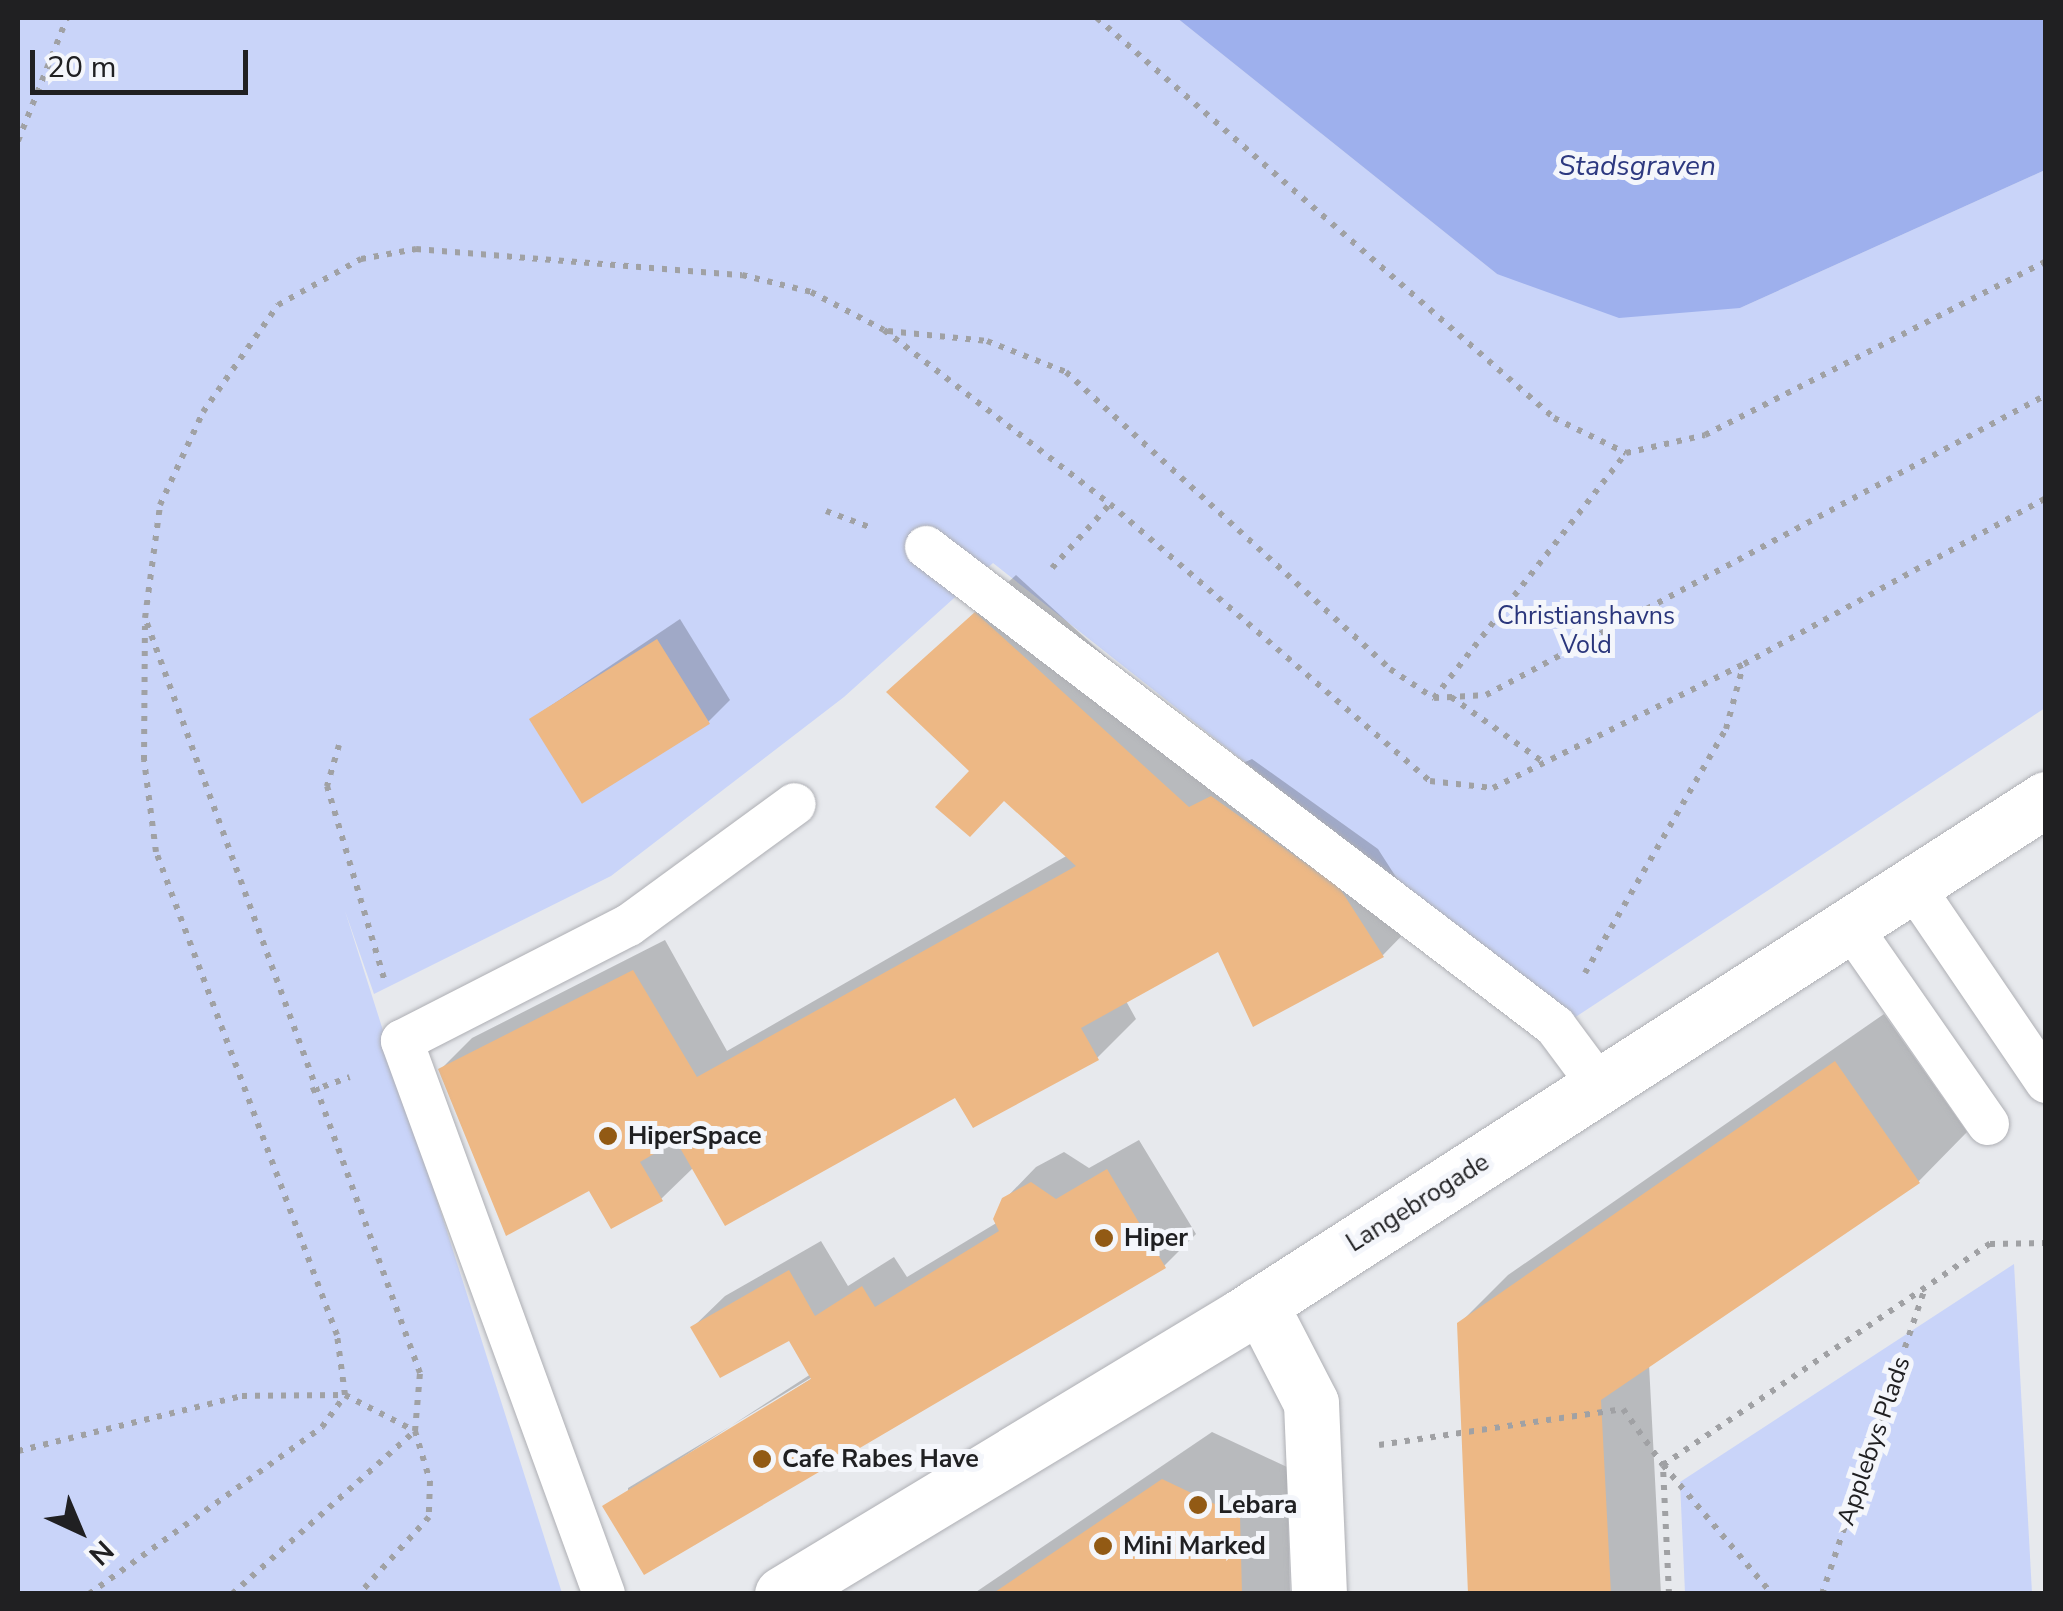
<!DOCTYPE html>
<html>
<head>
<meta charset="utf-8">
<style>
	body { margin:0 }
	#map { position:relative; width:2063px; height:1611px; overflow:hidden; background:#e7e9ed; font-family:"Nunito Sans",sans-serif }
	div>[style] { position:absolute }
	.green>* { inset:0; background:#c9d4f9 }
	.water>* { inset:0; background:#9eb0ed }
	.shadow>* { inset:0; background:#0003 }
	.building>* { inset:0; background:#edb885; transform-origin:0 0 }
	.path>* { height:6px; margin-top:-3px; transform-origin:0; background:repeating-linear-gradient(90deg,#a0a1a4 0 5px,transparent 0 13px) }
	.roads { filter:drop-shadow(0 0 2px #aeafb4) drop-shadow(0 0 2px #aeafb4) }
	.lane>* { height:42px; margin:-21px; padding:0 21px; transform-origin:21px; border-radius:21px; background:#fff }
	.street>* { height:55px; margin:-27.5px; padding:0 27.5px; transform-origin:27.5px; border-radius:27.5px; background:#fff }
	.dots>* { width:28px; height:28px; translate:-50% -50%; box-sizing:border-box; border:5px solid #f4f6fb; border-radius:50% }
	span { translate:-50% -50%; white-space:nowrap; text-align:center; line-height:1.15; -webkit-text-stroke:10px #f4f6fb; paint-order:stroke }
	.park-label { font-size:25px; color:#2a367c }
	.poi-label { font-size:25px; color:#202022; font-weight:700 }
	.left { translate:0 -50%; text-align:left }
	.street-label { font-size:25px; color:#202022 }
	.water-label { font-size:28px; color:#2d3980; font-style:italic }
	.frame { position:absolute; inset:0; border:20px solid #202022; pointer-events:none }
	.north { position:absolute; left:30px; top:1481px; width:100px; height:100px; -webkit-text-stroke:8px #f4f6fb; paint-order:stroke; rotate:136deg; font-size:28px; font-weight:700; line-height:40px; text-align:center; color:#202022 }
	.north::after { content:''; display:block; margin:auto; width:35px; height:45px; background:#202022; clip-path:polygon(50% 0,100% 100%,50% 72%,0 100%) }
	.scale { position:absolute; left:30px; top:50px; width:218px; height:45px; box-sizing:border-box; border:5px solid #202022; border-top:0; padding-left:12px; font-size:30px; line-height:35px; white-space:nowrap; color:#202022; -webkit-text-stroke:8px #f4f6fb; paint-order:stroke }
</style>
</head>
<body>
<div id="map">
	<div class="green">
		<div style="clip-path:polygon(18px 18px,1177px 18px,1497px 274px,1740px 308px,2045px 170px,2045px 708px,1571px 1020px,993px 563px,844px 697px,611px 876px,374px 994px,345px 911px,562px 1593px,18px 1593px)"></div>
		<div style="clip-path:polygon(2014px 1264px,2032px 1593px,1685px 1593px,1680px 1482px)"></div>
	</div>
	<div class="water">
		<div style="clip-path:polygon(1177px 18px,2045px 18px,2045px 170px,1740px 308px,1619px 318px,1497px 274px)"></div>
	</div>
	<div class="shadow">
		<div style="clip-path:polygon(1016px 575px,1229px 769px,1252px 759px,1378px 849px,1421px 916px,1383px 955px,1219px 949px,1126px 1001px,1136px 1019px,1097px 1058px,694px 1167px,661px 1199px,590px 1188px,441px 1069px,472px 1038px,665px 940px,727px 1051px,1068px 855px,889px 692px)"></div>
		<div style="clip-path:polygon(680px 619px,730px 700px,708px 722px,531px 719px)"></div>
		<div style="clip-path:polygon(1884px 1014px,1967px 1132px,1919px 1181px,1649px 1364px,1661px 1594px,1470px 1594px,1459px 1324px,1508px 1275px)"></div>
		<div style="clip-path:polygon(evenodd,1139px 1140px,1196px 1234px,1164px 1266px,606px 1507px,811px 1374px,790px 1338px,693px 1327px,725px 1296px,821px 1241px,848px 1286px,894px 1257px,907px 1277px,998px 1222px,1004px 1200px,1036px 1167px,1064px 1152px,1089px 1168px,1139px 1140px,852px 1353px,628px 1494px,628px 1488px,852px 1353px)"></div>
		<div style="clip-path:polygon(1212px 1432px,1287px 1467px,1290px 1594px,973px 1594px)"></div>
	</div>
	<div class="building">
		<div style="clip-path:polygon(975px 612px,1189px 807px,1211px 796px,1339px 887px,1384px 957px,1253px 1027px,1218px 952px,1081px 1028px,1099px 1060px,973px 1128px,955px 1098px,725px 1226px,676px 1141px,640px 1162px,663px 1201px,611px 1229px,589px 1191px,506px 1236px,438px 1069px,633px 970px,697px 1077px,1076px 866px,1004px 801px,970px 837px,935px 807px,969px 771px,886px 692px)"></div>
		<div style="left:657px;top:639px;width:100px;height:151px;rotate:58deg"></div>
		<div style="clip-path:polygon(1835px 1061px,1920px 1183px,1601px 1400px,1611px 1594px,1468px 1594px,1457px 1323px)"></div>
		<div style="clip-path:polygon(1107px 1169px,1166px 1268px,644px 1575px,602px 1506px,811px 1379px,789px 1341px,720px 1378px,690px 1327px,789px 1270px,815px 1316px,862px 1286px,875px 1307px,999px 1231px,993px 1219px,1002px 1198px,1031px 1182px,1056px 1199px)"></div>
		<div style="clip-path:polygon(1162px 1479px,1240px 1516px,1242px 1594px,992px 1594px)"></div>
	</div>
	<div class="path">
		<div style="left:1097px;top:18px;width:607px;rotate:41.19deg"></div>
		<div style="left:1554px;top:418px;width:80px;rotate:25.9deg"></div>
		<div style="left:1626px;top:453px;width:81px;rotate:-12.8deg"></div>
		<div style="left:1705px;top:435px;width:383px;rotate:-27deg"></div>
		<div style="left:18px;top:141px;width:132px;rotate:-68.3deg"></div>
		<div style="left:888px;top:331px;width:100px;rotate:5.8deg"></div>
		<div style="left:987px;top:341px;width:85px;rotate:21.4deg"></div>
		<div style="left:1066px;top:372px;width:440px;rotate:42.5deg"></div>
		<div style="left:1390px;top:669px;width:53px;rotate:33.4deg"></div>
		<div style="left:1434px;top:698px;width:52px;rotate:-3.3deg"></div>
		<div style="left:1486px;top:695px;width:635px;rotate:-28.18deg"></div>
		<div style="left:826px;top:511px;width:49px;rotate:20.3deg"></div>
		<div style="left:1052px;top:568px;width:86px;rotate:-47.8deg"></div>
		<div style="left:1451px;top:697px;width:113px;rotate:35.2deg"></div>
		<div style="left:1434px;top:698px;width:311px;rotate:-51.9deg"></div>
		<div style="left:339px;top:745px;width:43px;rotate:106.3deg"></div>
		<div style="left:327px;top:786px;width:204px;rotate:73.5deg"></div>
		<div style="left:1585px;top:973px;width:282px;rotate:-60deg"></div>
		<div style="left:1726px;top:729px;width:65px;rotate:-74.9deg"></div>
		<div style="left:311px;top:1091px;width:41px;rotate:-19.7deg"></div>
		<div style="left:1379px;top:1445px;width:247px;rotate:-8.4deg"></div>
		<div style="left:1623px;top:1409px;width:69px;rotate:54.5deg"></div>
		<div style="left:1663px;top:1465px;width:395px;rotate:-34.1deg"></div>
		<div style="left:1990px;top:1244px;width:56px;rotate:-1deg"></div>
		<div style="left:18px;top:1451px;width:231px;rotate:-13.8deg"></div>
		<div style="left:242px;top:1396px;width:103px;rotate:-0.6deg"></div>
		<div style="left:345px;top:1395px;width:79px;rotate:27.2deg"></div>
		<div style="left:415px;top:1431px;width:52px;rotate:73.3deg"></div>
		<div style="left:430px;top:1481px;width:36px;rotate:92deg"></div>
		<div style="left:429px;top:1517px;width:104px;rotate:132.3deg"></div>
		<div style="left:89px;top:1594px;width:287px;rotate:-35.6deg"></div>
		<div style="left:322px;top:1427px;width:39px;rotate:-54deg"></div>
		<div style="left:345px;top:1395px;width:61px;rotate:-97.6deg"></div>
		<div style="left:337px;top:1335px;width:516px;rotate:-110.54deg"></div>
		<div style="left:156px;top:852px;width:93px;rotate:-97.4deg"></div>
		<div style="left:144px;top:760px;width:134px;rotate:-89.6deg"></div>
		<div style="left:232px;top:1594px;width:245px;rotate:-41.7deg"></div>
		<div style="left:415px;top:1431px;width:58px;rotate:-85.1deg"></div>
		<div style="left:420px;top:1373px;width:804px;rotate:-110.01deg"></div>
		<div style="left:145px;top:618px;width:114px;rotate:-82.4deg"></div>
		<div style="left:160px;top:505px;width:102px;rotate:-65.2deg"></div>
		<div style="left:203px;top:412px;width:131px;rotate:-55deg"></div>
		<div style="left:278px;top:305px;width:95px;rotate:-29deg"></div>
		<div style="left:361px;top:259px;width:56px;rotate:-10.3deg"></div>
		<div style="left:416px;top:249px;width:327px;rotate:4.6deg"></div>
		<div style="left:742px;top:275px;width:71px;rotate:13.8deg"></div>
		<div style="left:811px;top:292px;width:82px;rotate:27.5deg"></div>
		<div style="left:884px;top:330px;width:285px;rotate:37.6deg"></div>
		<div style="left:1110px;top:504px;width:423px;rotate:40.9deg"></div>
		<div style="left:1430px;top:781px;width:63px;rotate:6.3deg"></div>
		<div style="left:1493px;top:788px;width:280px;rotate:-26.3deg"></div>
		<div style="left:1744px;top:664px;width:345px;rotate:-28.8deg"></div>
		<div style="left:1669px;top:1594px;width:129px;rotate:-92.7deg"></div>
		<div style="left:1663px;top:1465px;width:169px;rotate:49.8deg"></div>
		<div style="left:1822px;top:1594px;width:320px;rotate:-71.4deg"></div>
	</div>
	<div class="roads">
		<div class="lane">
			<div style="left:926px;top:547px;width:791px;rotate:37.29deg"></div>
			<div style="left:1555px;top:1026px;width:77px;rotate:53.4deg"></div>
			<div style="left:1913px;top:886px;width:237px;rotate:55.8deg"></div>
			<div style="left:1851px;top:927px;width:240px;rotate:55.2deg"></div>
			<div style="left:604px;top:1594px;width:589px;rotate:-110.07deg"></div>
			<div style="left:402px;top:1041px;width:255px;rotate:-27.1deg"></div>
			<div style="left:629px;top:925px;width:205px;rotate:-36.1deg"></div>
		</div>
		<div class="street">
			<div style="left:1260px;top:1304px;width:111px;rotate:62.7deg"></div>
			<div style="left:1311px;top:1403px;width:191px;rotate:87.6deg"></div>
			<div style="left:782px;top:1594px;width:537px;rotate:-31.15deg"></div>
			<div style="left:1242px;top:1316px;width:956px;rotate:-32.74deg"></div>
		</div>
	</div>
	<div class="dots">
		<div style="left:608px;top:1136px;background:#925a14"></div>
		<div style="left:1104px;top:1238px;background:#925a14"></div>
		<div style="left:762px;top:1459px;background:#925a14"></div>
		<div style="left:1198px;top:1505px;background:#925a14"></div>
		<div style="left:1103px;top:1546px;background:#925a14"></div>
	</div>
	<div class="park-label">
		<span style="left:1586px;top:631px">Christianshavns<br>Vold</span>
	</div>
	<div class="poi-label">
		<span class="left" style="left:628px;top:1136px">HiperSpace</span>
		<span class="left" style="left:1124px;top:1238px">Hiper</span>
		<span class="left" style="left:782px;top:1459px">Cafe Rabes Have</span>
		<span class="left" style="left:1218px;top:1505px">Lebara</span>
		<span class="left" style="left:1123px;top:1546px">Mini Marked</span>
	</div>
	<div class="street-label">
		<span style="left:1418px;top:1203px;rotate:-32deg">Langebrogade</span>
		<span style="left:1874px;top:1441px;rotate:-71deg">Applebys Plads</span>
	</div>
	<div class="water-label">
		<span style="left:1637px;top:166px">Stadsgraven</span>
	</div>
	<div class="frame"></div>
	<div class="north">N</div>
	<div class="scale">20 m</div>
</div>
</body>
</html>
